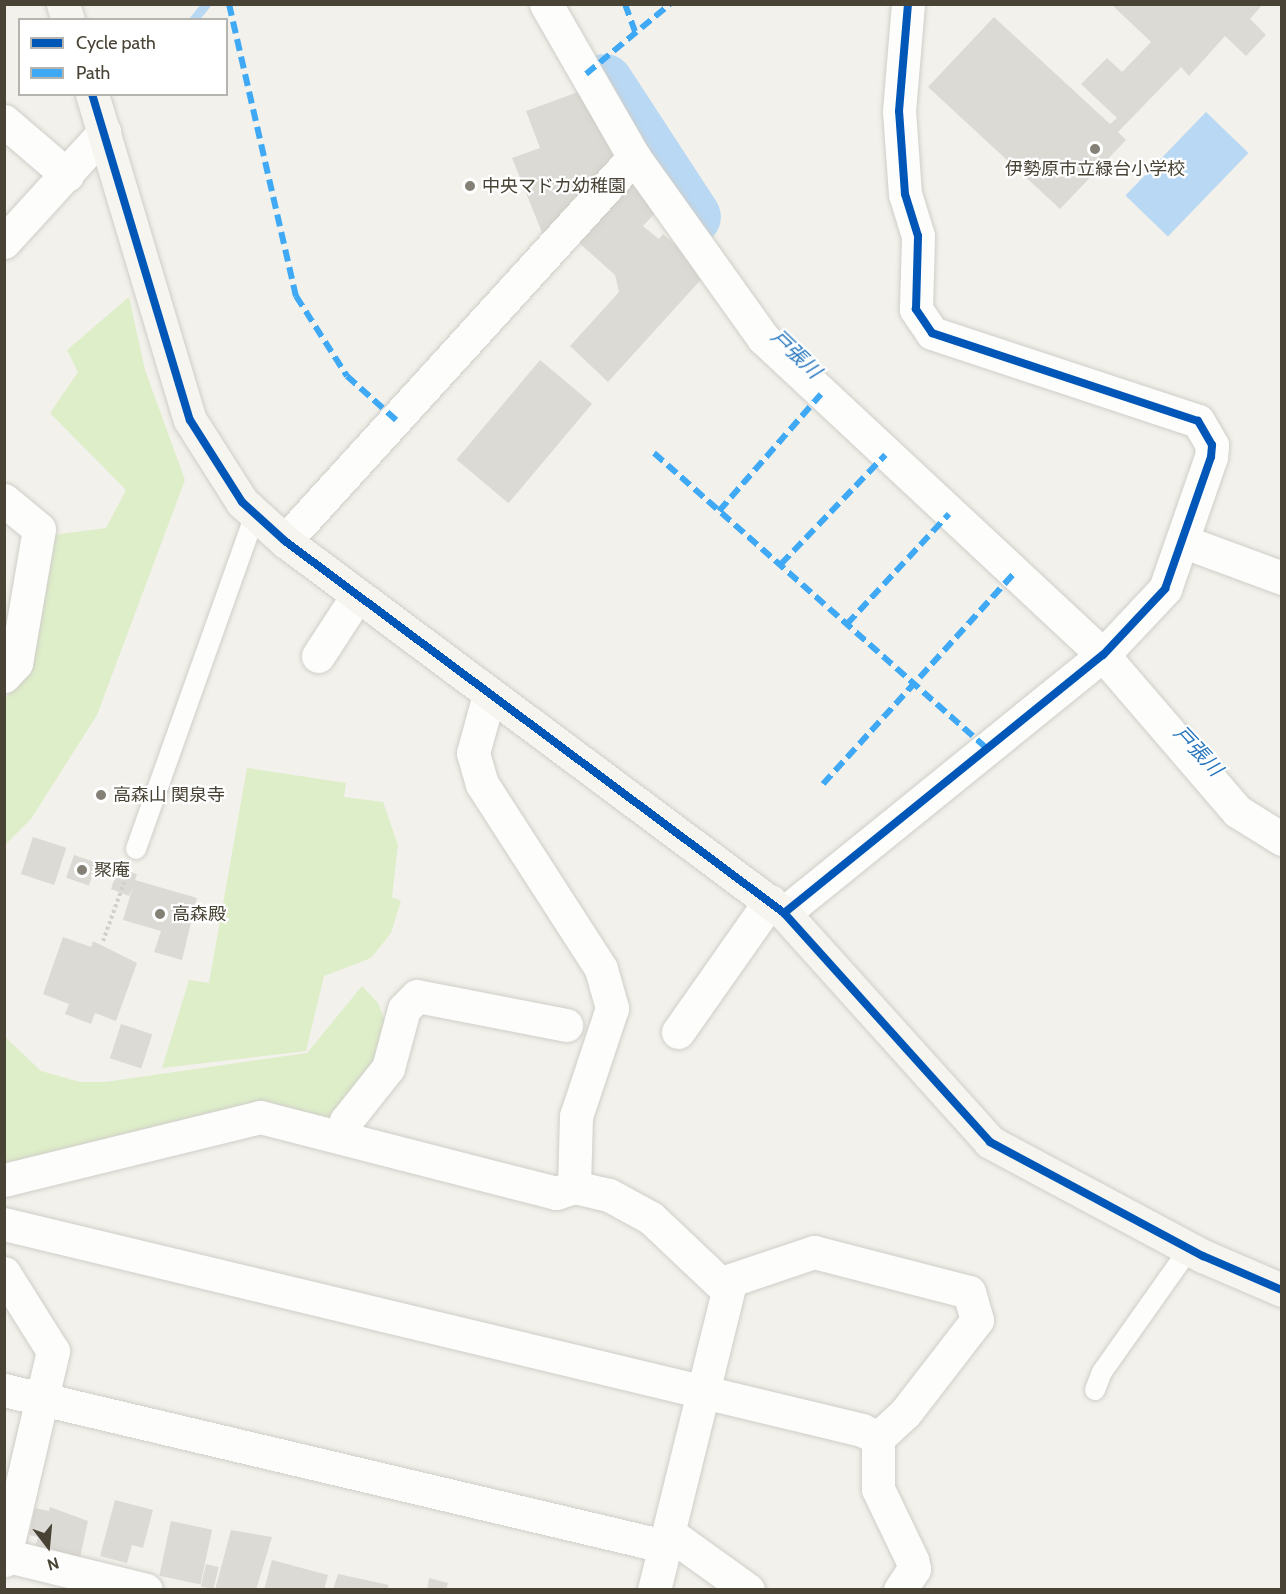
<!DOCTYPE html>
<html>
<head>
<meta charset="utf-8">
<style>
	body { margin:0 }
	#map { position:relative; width:1286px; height:1594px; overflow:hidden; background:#f2f1eb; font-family:Cabin,"Noto Sans JP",sans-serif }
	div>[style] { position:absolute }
	.green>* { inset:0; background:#deeec9 }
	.water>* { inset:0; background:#b9d8f3; transform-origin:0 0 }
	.stream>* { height:9px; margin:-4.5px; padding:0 4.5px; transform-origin:4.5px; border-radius:4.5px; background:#b9d8f3 }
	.river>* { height:56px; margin:-28px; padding:0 28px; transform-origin:28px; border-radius:28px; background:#b9d8f3 }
	.building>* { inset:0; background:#dcdad4; transform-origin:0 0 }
	.path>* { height:4px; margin-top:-2px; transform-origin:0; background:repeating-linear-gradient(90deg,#d2d1ca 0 3px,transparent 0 6px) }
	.roads { filter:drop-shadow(0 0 2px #d0cec9) drop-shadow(0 0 2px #d0cec9) }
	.lane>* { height:20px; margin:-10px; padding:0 10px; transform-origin:10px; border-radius:10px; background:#fdfdfc }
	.street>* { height:33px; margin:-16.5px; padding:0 16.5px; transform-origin:16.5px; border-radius:16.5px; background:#fdfdfc }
	.secondary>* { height:33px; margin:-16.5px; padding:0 16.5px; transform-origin:16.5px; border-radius:16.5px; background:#f7f5ef }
	.quiet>* { height:6px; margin-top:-3px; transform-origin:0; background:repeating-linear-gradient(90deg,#3fa9f5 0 12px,transparent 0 18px) }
	.cycleway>* { height:8px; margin:-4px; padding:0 4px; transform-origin:4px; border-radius:4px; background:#0057b8 }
	.dots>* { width:16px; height:16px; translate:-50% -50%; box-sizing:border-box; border:3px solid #fff; border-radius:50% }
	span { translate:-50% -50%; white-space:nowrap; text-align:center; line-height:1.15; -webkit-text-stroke:4.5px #fff; paint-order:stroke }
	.poi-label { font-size:18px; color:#494336 }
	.left { translate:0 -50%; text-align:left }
	.water-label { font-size:20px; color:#2676be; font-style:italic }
	.frame { position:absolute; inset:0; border:6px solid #494336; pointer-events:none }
	.legend { position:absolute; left:18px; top:18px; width:210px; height:78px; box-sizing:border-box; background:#fff; border:2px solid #b6b4af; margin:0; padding:8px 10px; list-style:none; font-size:18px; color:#494336 }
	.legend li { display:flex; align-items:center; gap:12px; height:30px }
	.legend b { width:30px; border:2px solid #b6b4af }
	.north { position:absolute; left:18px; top:1516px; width:60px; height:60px; -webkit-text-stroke:4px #fff; paint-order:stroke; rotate:164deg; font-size:16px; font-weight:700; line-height:24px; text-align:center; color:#494336 }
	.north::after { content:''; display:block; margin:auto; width:21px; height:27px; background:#494336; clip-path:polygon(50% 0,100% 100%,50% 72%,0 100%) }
</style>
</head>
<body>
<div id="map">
	<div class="green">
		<div style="clip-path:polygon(129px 297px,145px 370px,185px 480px,97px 715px,31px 819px,5px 845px,5px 699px,15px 686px,45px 536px,106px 528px,126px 490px,50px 413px,78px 372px,67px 350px)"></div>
		<div style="clip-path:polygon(247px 768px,346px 783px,344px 797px,383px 802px,398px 845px,392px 897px,401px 901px,391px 933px,371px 958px,324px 976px,306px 1051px,162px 1068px,189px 980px,209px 983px)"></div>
		<div style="clip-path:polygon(362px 986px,378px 1003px,390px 1034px,347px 1128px,261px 1110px,5px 1166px,4px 1036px,41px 1071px,80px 1082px,105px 1082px,307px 1053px)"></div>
	</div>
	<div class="water">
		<div style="left:1206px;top:112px;width:59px;height:116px;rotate:44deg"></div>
	</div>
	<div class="stream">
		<div style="left:193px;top:20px;width:21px;rotate:-51deg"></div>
	</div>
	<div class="river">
		<div style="left:605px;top:82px;width:161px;rotate:56.9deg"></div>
	</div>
	<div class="building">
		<div style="clip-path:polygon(1111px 4px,1263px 4px,1250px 19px,1266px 35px,1246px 56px,1225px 36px,1189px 76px,1181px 67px,1118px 132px,1126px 140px,1060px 209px,928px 87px,994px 17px,1110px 124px,1117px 118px,1081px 84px,1107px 58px,1122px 72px,1151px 42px)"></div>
		<div style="clip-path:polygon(578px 92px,618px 163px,543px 235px,512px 158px,540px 148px,526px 111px)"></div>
		<div style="clip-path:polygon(631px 184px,659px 209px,643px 226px,659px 239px,663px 234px,707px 273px,608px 382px,570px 346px,619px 292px,615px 275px,578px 242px)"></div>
		<div style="left:540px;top:360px;width:68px;height:130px;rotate:40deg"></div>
		<div style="left:33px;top:837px;width:35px;height:39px;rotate:18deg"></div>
		<div style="left:74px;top:855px;width:24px;height:24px;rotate:19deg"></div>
		<div style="clip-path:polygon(118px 868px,137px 874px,135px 880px,197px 898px,182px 960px,154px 952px,161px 931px,123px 920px,133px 886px,129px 896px,111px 889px)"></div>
		<div style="clip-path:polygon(63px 937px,91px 947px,93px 941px,137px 963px,116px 1021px,95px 1013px,91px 1024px,65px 1014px,69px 1004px,43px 994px)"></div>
		<div style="left:121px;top:1024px;width:33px;height:36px;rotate:18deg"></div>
		<div style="clip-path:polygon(115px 1500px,153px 1510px,143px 1548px,132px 1545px,127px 1563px,100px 1556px)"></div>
		<div style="clip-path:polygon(50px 1507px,88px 1521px,80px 1558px,35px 1548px,38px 1537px,29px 1535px,35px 1508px,49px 1511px)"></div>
		<div style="left:171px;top:1521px;width:42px;height:56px;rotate:12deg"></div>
		<div style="clip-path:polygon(231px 1530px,272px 1537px,256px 1590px,215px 1590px)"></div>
		<div style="clip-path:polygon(272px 1560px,328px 1575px,324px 1590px,264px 1590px)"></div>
		<div style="left:206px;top:1564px;width:13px;height:23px;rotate:13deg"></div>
		<div style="clip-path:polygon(338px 1574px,389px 1585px,387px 1590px,333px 1590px)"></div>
		<div style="clip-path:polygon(429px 1578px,448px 1583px,446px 1590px,427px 1590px)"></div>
	</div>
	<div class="path">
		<div style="left:103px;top:941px;width:73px;rotate:-70.1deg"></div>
	</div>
	<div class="roads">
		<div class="lane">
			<div style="left:136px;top:849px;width:355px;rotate:-70.4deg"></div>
			<div style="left:1095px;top:1390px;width:19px;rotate:-69deg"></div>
			<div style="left:1102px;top:1372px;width:151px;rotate:-54.7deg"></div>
		</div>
		<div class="street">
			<div style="left:546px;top:4px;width:177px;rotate:60.1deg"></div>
			<div style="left:634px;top:157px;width:222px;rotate:54.5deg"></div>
			<div style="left:763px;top:338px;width:465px;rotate:43deg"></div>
			<div style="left:1103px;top:655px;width:206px;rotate:49.3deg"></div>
			<div style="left:1237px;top:811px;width:53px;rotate:31.9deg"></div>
			<div style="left:4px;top:121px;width:83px;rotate:40.6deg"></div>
			<div style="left:4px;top:242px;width:149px;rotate:-47.7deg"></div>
			<div style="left:4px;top:500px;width:45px;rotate:39.6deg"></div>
			<div style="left:39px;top:529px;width:136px;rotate:99.7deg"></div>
			<div style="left:16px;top:663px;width:18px;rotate:133deg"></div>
			<div style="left:285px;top:541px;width:519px;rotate:-47.73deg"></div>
			<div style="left:1182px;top:541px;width:107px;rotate:20.3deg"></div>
			<div style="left:318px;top:656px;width:72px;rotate:-57deg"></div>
			<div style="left:489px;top:695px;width:60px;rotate:105.4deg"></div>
			<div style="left:473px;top:753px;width:32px;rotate:74deg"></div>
			<div style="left:482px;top:784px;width:220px;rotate:57.2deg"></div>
			<div style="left:601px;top:969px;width:41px;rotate:74.2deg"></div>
			<div style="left:612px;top:1008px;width:114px;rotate:108.4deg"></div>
			<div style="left:576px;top:1116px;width:71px;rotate:91.6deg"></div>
			<div style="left:574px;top:1187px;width:36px;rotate:13deg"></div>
			<div style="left:609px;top:1195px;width:48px;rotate:28.7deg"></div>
			<div style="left:651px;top:1218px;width:103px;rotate:43.4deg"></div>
			<div style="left:784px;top:913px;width:410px;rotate:-39deg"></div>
			<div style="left:1103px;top:655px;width:91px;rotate:-46.8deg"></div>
			<div style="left:1165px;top:589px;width:140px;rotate:-70.8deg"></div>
			<div style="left:1211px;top:457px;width:12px;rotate:-85deg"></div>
			<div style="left:1212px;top:445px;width:28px;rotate:-120deg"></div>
			<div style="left:1198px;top:421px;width:280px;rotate:-161.7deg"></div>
			<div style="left:932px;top:333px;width:29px;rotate:-124deg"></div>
			<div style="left:916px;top:309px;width:73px;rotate:-88.4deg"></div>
			<div style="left:918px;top:236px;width:44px;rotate:-107.2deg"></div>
			<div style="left:905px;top:194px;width:83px;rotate:-94.1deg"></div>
			<div style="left:899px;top:111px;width:107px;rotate:-85.2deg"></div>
			<div style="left:678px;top:1032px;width:160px;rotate:-54.9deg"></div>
			<div style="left:341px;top:1136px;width:16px;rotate:-72deg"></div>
			<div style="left:346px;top:1121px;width:68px;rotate:-51.6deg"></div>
			<div style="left:388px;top:1068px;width:61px;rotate:-74.8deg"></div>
			<div style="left:404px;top:1009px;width:18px;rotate:-45deg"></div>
			<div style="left:417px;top:996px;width:152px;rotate:11deg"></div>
			<div style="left:4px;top:1180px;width:264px;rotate:-13.8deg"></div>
			<div style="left:260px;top:1117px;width:306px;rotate:14.4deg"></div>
			<div style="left:556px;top:1193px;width:19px;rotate:-18deg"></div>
			<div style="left:4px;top:1224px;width:882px;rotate:13.5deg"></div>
			<div style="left:862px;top:1430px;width:18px;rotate:27deg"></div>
			<div style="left:878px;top:1438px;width:51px;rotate:90deg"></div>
			<div style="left:878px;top:1489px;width:79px;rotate:64.4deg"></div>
			<div style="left:912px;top:1560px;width:9px;rotate:77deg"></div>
			<div style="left:914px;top:1569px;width:25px;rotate:124deg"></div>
			<div style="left:4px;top:1273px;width:92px;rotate:57.9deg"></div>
			<div style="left:53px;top:1351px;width:215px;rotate:103.2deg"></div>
			<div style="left:4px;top:1390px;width:678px;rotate:13.3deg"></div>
			<div style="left:670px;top:1534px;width:96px;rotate:35.7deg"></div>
			<div style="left:4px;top:1555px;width:146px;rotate:13.8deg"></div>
			<div style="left:654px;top:1590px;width:319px;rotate:-76.1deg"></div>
			<div style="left:731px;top:1280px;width:88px;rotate:-18.6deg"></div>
			<div style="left:814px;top:1252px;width:160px;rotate:14.5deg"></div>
			<div style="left:969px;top:1292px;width:29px;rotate:74deg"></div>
			<div style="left:977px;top:1320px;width:118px;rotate:127.7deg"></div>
			<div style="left:905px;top:1413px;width:37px;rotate:137deg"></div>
		</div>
		<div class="secondary">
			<div style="left:63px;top:4px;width:17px;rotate:73deg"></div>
			<div style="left:92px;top:94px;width:340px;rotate:73.3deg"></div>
			<div style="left:190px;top:420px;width:97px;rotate:57.6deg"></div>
			<div style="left:242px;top:502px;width:58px;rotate:42.2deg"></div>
			<div style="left:285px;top:541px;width:622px;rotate:36.7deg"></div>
			<div style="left:784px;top:913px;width:308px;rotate:48deg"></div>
			<div style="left:990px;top:1142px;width:242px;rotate:28.2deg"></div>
			<div style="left:1203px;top:1256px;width:86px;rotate:23.3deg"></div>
		</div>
	</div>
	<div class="quiet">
		<div style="left:229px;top:4px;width:300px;rotate:77.1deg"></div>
		<div style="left:296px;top:296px;width:95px;rotate:57.5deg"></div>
		<div style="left:347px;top:376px;width:66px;rotate:41.9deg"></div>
		<div style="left:625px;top:4px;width:29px;rotate:70deg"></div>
		<div style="left:586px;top:74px;width:109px;rotate:-39.8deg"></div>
		<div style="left:654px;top:453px;width:449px;rotate:41.6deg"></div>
		<div style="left:719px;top:511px;width:155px;rotate:-48.9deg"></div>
		<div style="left:781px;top:564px;width:151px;rotate:-46.3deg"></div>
		<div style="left:847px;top:624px;width:150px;rotate:-47.2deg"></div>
		<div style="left:823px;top:784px;width:285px;rotate:-47.8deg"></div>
	</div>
	<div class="cycleway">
		<div style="left:92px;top:94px;width:340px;rotate:73.3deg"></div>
		<div style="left:190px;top:420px;width:97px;rotate:57.6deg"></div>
		<div style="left:242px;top:502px;width:58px;rotate:42.2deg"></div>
		<div style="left:285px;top:541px;width:622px;rotate:36.7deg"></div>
		<div style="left:784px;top:913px;width:308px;rotate:48deg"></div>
		<div style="left:990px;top:1142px;width:242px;rotate:28.2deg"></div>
		<div style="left:1203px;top:1256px;width:86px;rotate:23.3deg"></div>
		<div style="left:784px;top:913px;width:410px;rotate:-39deg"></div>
		<div style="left:1103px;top:655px;width:91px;rotate:-46.8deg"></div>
		<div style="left:1165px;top:589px;width:140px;rotate:-70.8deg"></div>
		<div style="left:1211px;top:457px;width:12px;rotate:-85deg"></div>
		<div style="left:1212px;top:445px;width:28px;rotate:-120deg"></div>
		<div style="left:1198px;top:421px;width:280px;rotate:-161.7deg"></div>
		<div style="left:932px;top:333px;width:29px;rotate:-124deg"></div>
		<div style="left:916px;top:309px;width:73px;rotate:-88.4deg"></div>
		<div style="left:918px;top:236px;width:44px;rotate:-107.2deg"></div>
		<div style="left:905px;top:194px;width:83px;rotate:-94.1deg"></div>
		<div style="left:899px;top:111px;width:107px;rotate:-85.2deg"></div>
	</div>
	<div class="dots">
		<div style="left:1095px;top:149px;background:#848075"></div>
		<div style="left:470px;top:186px;background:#848075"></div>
		<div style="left:101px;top:795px;background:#848075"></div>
		<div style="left:82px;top:870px;background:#848075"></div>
		<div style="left:160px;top:914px;background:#848075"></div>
	</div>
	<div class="poi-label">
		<span style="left:1095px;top:169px">伊勢原市立緑台小学校</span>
		<span class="left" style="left:482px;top:186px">中央マドカ幼稚園</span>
		<span class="left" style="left:113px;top:795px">高森山 関泉寺</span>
		<span class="left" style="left:94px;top:870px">聚庵</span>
		<span class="left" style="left:172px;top:914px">高森殿</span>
	</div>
	<div class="water-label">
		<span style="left:796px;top:354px;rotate:44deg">戸張川</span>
		<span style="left:1198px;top:751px;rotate:47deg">戸張川</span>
	</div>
	<div class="frame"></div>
	<ul class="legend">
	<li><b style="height:8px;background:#0057b8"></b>Cycle path</li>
	<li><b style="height:8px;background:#3fa9f5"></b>Path</li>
	</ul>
	<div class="north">N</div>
</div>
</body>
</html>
